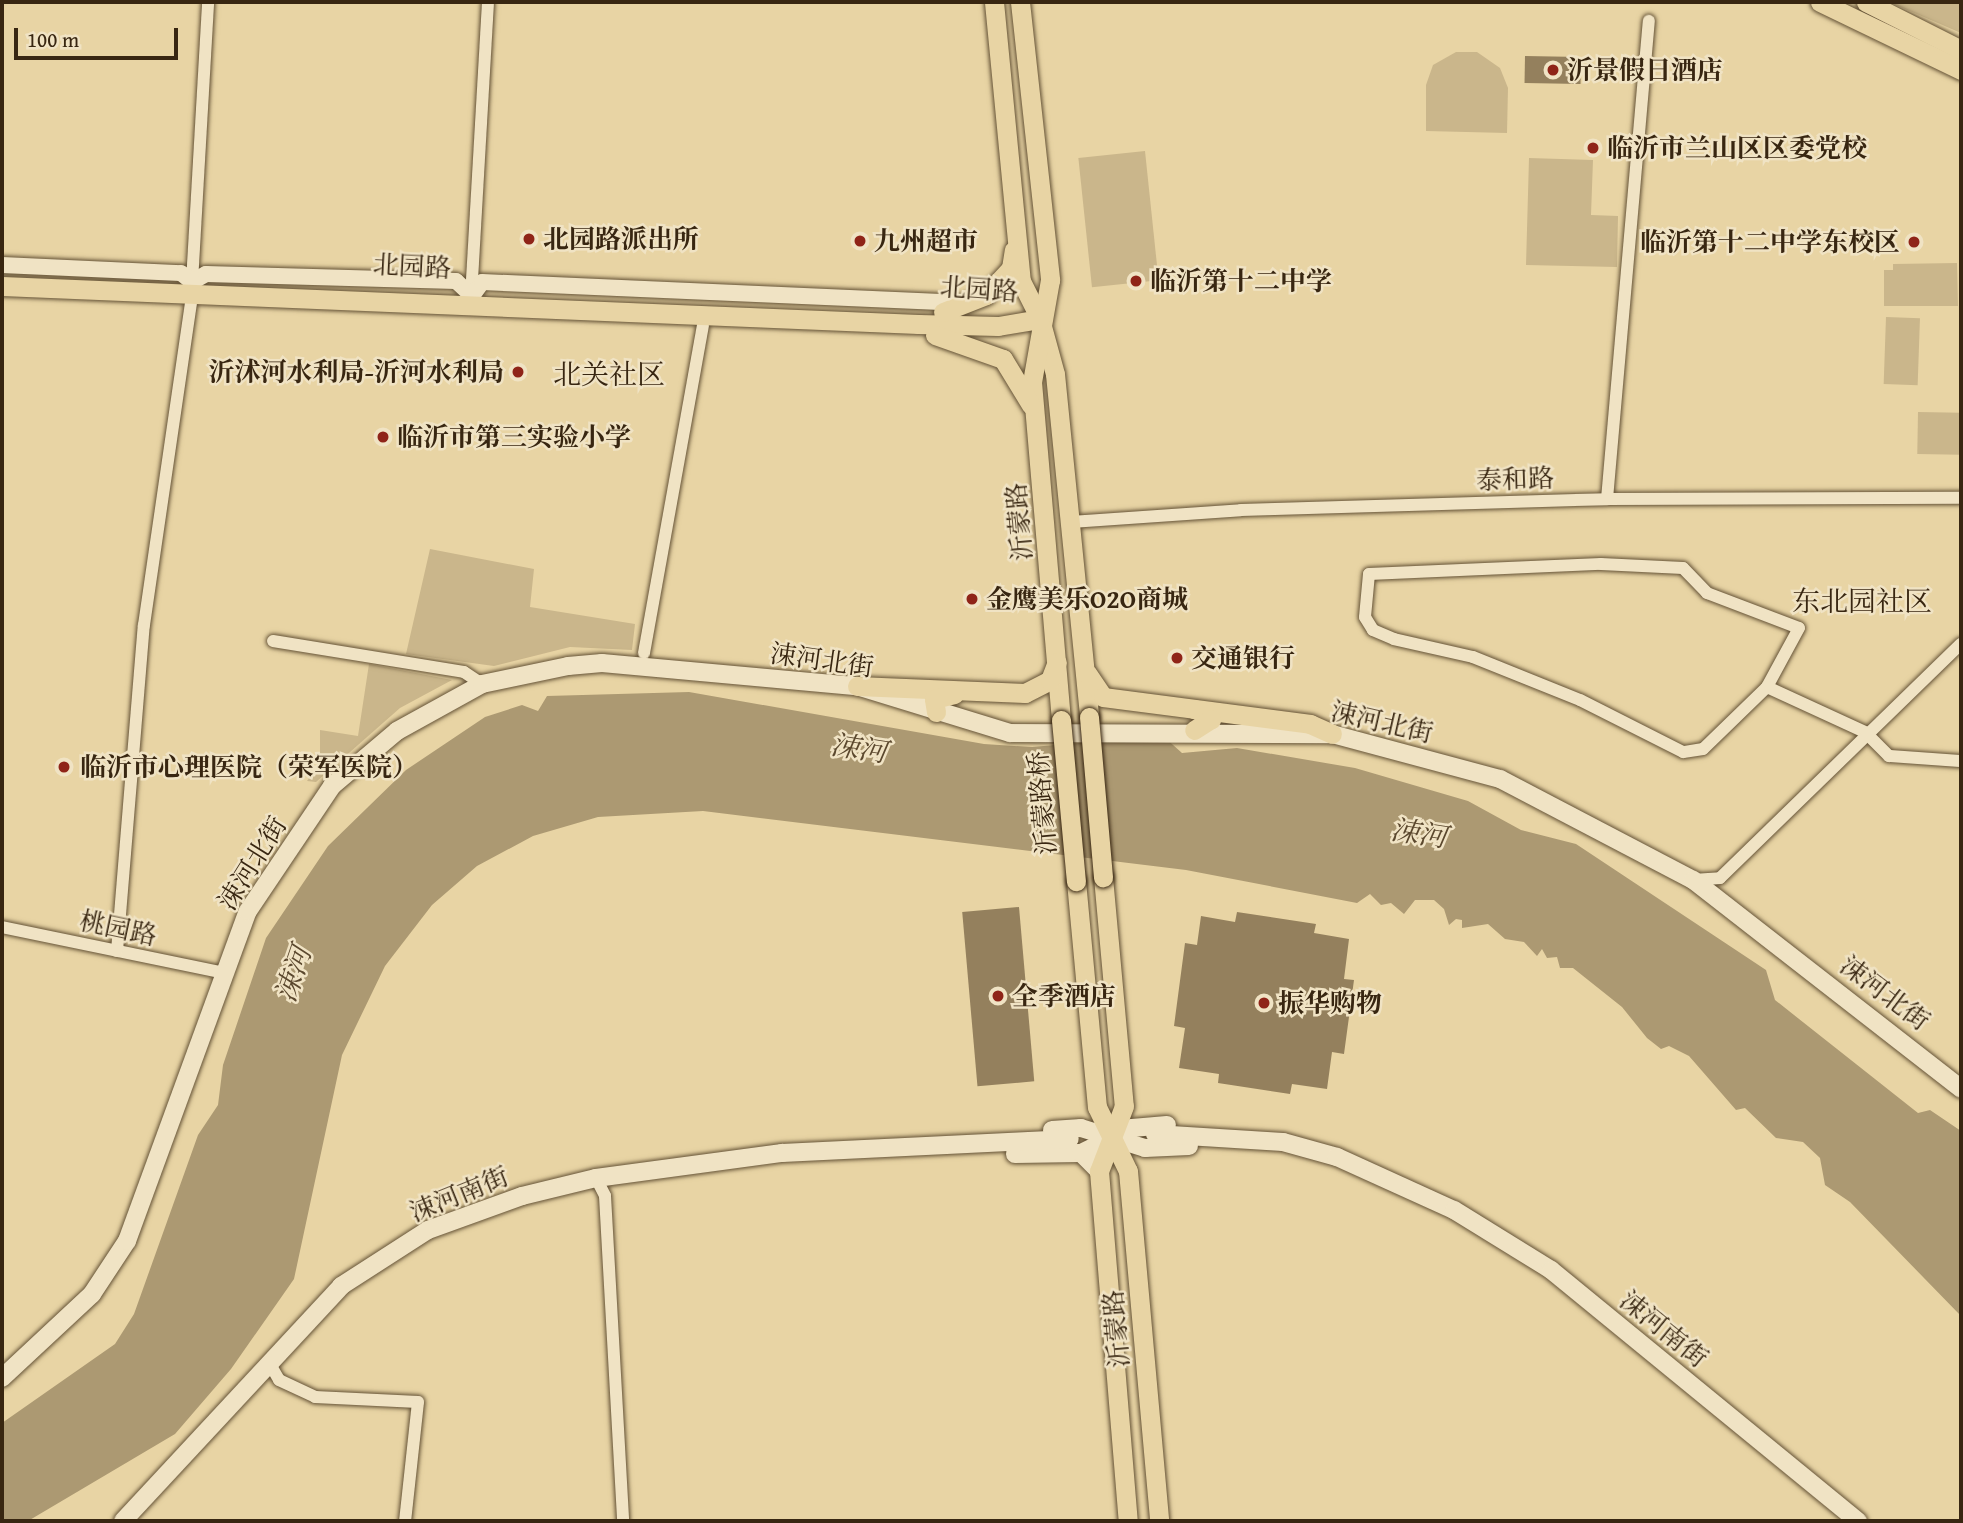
<!DOCTYPE html>
<html>
<head>
<meta charset="utf-8">
<style>
	body { margin:0 }
	#map { position:relative; width:1963px; height:1523px; overflow:hidden; background:#e8d4a4; font-family:"Gentium Book Plus","Noto Serif SC",serif }
	div>[style] { position:absolute }
	.green>* { inset:0; background:#cab68b; transform-origin:0 0 }
	.water>* { inset:0; background:#ac9972 }
	.building>* { inset:0; background:#94805d; transform-origin:0 0 }
	.roads { filter:drop-shadow(0 0 2px #645236) drop-shadow(0 0 2px #645236) }
	.minor>* { height:12px; margin:-6px; padding:0 6px; transform-origin:6px; border-radius:6px; background:#f0e3c4 }
	.tertiary>* { height:16px; margin:-8px; padding:0 8px; transform-origin:8px; border-radius:8px; background:#f0e3c4 }
	.secondary>* { height:18px; margin:-9px; padding:0 9px; transform-origin:9px; border-radius:9px; background:#f0e3c4 }
	.primary>* { height:19px; margin:-9.5px; padding:0 9.5px; transform-origin:9.5px; border-radius:9.5px; background:#e8d4a4 }
	.bridges { filter:drop-shadow(0 0 2px #382611) drop-shadow(0 0 2px #382611) }
	.primary-bridge>* { height:19px; margin:-9.5px; padding:0 9.5px; transform-origin:9.5px; border-radius:9.5px; background:#e8d4a4 }
	.dots>* { width:19px; height:19px; translate:-50% -50%; box-sizing:border-box; border:4px solid #f0e3c4; border-radius:50% }
	span { translate:-50% -50%; white-space:nowrap; text-align:center; line-height:1.15; -webkit-text-stroke:5px #f0e3c4; paint-order:stroke }
	.poi-label { font-size:26px; color:#382611; font-weight:700 }
	.left { translate:0 -50%; text-align:left }
	.right { translate:-100% -50%; text-align:right }
	.street-label { font-size:26px; color:#382611 }
	.neighbourhood-label { font-size:28px; color:#382611 }
	.water-label { font-size:28px; color:#5b482e; font-style:italic }
	.frame { position:absolute; inset:0; border:4px solid #382611; pointer-events:none }
	.scale { position:absolute; left:14px; top:28px; width:164px; height:32px; box-sizing:border-box; border:4px solid #382611; border-top:0; padding-left:9px; font-size:21px; line-height:24px; white-space:nowrap; color:#382611; -webkit-text-stroke:5px #f0e3c4; paint-order:stroke }
</style>
</head>
<body>
<div id="map">
	<div class="green">
		<div style="clip-path:polygon(1889px 2px,1961px 2px,1961px 33px)"></div>
		<div style="clip-path:polygon(1456px 52px,1477px 52px,1500px 68px,1508px 88px,1507px 133px,1426px 131px,1426px 85px,1433px 65px)"></div>
		<div style="left:1145px;top:151px;width:130px;height:67px;rotate:84deg"></div>
		<div style="clip-path:polygon(1529px 158px,1593px 160px,1591px 215px,1618px 216px,1617px 267px,1526px 265px)"></div>
		<div style="clip-path:polygon(1957px 263px,1958px 306px,1884px 306px,1884px 270px,1893px 270px,1893px 264px)"></div>
		<div style="left:1886px;top:317px;width:34px;height:67px;rotate:2deg"></div>
		<div style="left:1918px;top:412px;width:43px;height:42px;rotate:1deg"></div>
		<div style="clip-path:polygon(430px 549px,534px 569px,530px 607px,635px 624px,632px 650px,570px 647px,494px 666px,406px 654px)"></div>
		<div style="clip-path:polygon(369px 664px,452px 680px,400px 708px,316px 782px,307px 781px,320px 763px,320px 730px,358px 736px)"></div>
	</div>
	<div class="water">
		<div style="clip-path:polygon(689px 692px,984px 744px,1032px 747px,1163px 736px,1182px 753px,1237px 748px,1355px 768px,1468px 801px,1521px 830px,1576px 844px,1766px 970px,1775px 1000px,1918px 1113px,1930px 1110px,1961px 1131px,1961px 1316px,1850px 1202px,1825px 1185px,1820px 1158px,1803px 1142px,1776px 1138px,1745px 1108px,1736px 1110px,1689px 1056px,1669px 1046px,1661px 1049px,1647px 1038px,1622px 1007px,1573px 968px,1560px 968px,1557px 957px,1547px 958px,1542px 949px,1537px 956px,1524px 942px,1505px 939px,1488px 924px,1462px 928px,1462px 920px,1456px 919px,1449px 925px,1444px 909px,1434px 900px,1415px 900px,1404px 914px,1391px 903px,1381px 905px,1370px 894px,1357px 903px,1186px 870px,703px 811px,598px 817px,533px 836px,477px 866px,432px 905px,385px 966px,342px 1055px,294px 1279px,231px 1369px,175px 1434px,28px 1521px,2px 1521px,2px 1423px,115px 1344px,134px 1314px,198px 1135px,218px 1105px,223px 1065px,266px 938px,328px 846px,406px 770px,485px 717px,522px 705px,538px 711px,547px 696px)"></div>
	</div>
	<div class="building">
		<div style="left:1525px;top:56px;width:56px;height:27px;rotate:1deg"></div>
		<div style="left:1019px;top:907px;width:175px;height:57px;rotate:85deg"></div>
		<div style="clip-path:polygon(1237px 912px,1316px 924px,1314px 933px,1349px 939px,1344px 979px,1354px 980px,1344px 1054px,1332px 1052px,1327px 1089px,1292px 1084px,1290px 1094px,1218px 1083px,1219px 1074px,1179px 1068px,1185px 1028px,1174px 1026px,1185px 943px,1197px 945px,1201px 916px,1235px 922px)"></div>
	</div>
	<div class="roads">
		<div class="minor">
			<div style="left:192px;top:282px;width:280px;rotate:-86.7deg"></div>
			<div style="left:471px;top:297px;width:295px;rotate:-86.7deg"></div>
			<div style="left:1607px;top:499px;width:480px;rotate:-85deg"></div>
			<div style="left:1071px;top:522px;width:170px;rotate:-4deg"></div>
			<div style="left:1241px;top:510px;width:366px;rotate:-1.7deg"></div>
			<div style="left:1607px;top:499px;width:354px;rotate:-0.2deg"></div>
			<div style="left:1601px;top:564px;width:82px;rotate:2.8deg"></div>
			<div style="left:1683px;top:568px;width:35px;rotate:46deg"></div>
			<div style="left:1707px;top:593px;width:98px;rotate:20.8deg"></div>
			<div style="left:1799px;top:628px;width:67px;rotate:118.5deg"></div>
			<div style="left:1767px;top:687px;width:89px;rotate:135.9deg"></div>
			<div style="left:1703px;top:749px;width:20px;rotate:171deg"></div>
			<div style="left:1683px;top:752px;width:115px;rotate:-153.2deg"></div>
			<div style="left:1580px;top:700px;width:115px;rotate:-158.1deg"></div>
			<div style="left:1473px;top:657px;width:81px;rotate:-167.2deg"></div>
			<div style="left:1394px;top:639px;width:23px;rotate:-157deg"></div>
			<div style="left:1373px;top:630px;width:15px;rotate:-122deg"></div>
			<div style="left:1365px;top:617px;width:43px;rotate:-84.7deg"></div>
			<div style="left:1369px;top:574px;width:232px;rotate:-2.5deg"></div>
			<div style="left:273px;top:641px;width:193px;rotate:9.2deg"></div>
			<div style="left:464px;top:672px;width:22px;rotate:34deg"></div>
			<div style="left:644px;top:653px;width:333px;rotate:-79.8deg"></div>
			<div style="left:1767px;top:687px;width:112px;rotate:24.7deg"></div>
			<div style="left:1868px;top:735px;width:30px;rotate:45deg"></div>
			<div style="left:1889px;top:756px;width:72px;rotate:4deg"></div>
			<div style="left:1693px;top:880px;width:27px;rotate:-4deg"></div>
			<div style="left:1720px;top:878px;width:336px;rotate:-44.2deg"></div>
			<div style="left:2px;top:927px;width:227px;rotate:11.7deg"></div>
			<div style="left:117px;top:951px;width:327px;rotate:-85.3deg"></div>
			<div style="left:144px;top:625px;width:333px;rotate:-81.7deg"></div>
			<div style="left:596px;top:1178px;width:20px;rotate:63deg"></div>
			<div style="left:605px;top:1196px;width:325px;rotate:86.8deg"></div>
			<div style="left:271px;top:1366px;width:16px;rotate:60deg"></div>
			<div style="left:279px;top:1380px;width:40px;rotate:25deg"></div>
			<div style="left:315px;top:1397px;width:103px;rotate:2.8deg"></div>
			<div style="left:418px;top:1402px;width:120px;rotate:96.2deg"></div>
		</div>
		<div class="tertiary">
			<div style="left:2px;top:265px;width:179px;rotate:2.6deg"></div>
			<div style="left:181px;top:273px;width:14px;rotate:39deg"></div>
			<div style="left:192px;top:282px;width:16px;rotate:-30deg"></div>
			<div style="left:206px;top:274px;width:250px;rotate:1.6deg"></div>
			<div style="left:456px;top:281px;width:22px;rotate:43deg"></div>
			<div style="left:472px;top:296px;width:17px;rotate:-54deg"></div>
			<div style="left:482px;top:282px;width:482px;rotate:2.5deg"></div>
		</div>
		<div class="secondary">
			<div style="left:1052px;top:1130px;width:29px;rotate:-4deg"></div>
			<div style="left:1081px;top:1128px;width:67px;rotate:17.4deg"></div>
			<div style="left:1145px;top:1148px;width:44px;rotate:-2.6deg"></div>
			<div style="left:1155px;top:1134px;width:128px;rotate:3.6deg"></div>
			<div style="left:1283px;top:1142px;width:56px;rotate:15.5deg"></div>
			<div style="left:1337px;top:1157px;width:128px;rotate:24.4deg"></div>
			<div style="left:1454px;top:1210px;width:114px;rotate:31.7deg"></div>
			<div style="left:1551px;top:1270px;width:397px;rotate:39.3deg"></div>
			<div style="left:1081px;top:1153px;width:57px;rotate:-26.1deg"></div>
			<div style="left:1132px;top:1128px;width:35px;rotate:-5deg"></div>
			<div style="left:1015px;top:1154px;width:66px;rotate:-0.9deg"></div>
			<div style="left:1081px;top:1153px;width:25px;rotate:45deg"></div>
			<div style="left:2px;top:1378px;width:123px;rotate:-43deg"></div>
			<div style="left:92px;top:1294px;width:64px;rotate:-56.6deg"></div>
			<div style="left:127px;top:1241px;width:351px;rotate:-69.9deg"></div>
			<div style="left:248px;top:911px;width:151px;rotate:-56.1deg"></div>
			<div style="left:332px;top:786px;width:85px;rotate:-40.2deg"></div>
			<div style="left:397px;top:731px;width:97px;rotate:-28.9deg"></div>
			<div style="left:482px;top:684px;width:88px;rotate:-11.8deg"></div>
			<div style="left:568px;top:666px;width:34px;rotate:-5deg"></div>
			<div style="left:602px;top:663px;width:256px;rotate:5.2deg"></div>
			<div style="left:857px;top:686px;width:160px;rotate:17.1deg"></div>
			<div style="left:1010px;top:733px;width:322px;rotate:0.2deg"></div>
			<div style="left:1332px;top:734px;width:174px;rotate:15deg"></div>
			<div style="left:1500px;top:779px;width:218px;rotate:27.6deg"></div>
			<div style="left:1693px;top:880px;width:340px;rotate:37.9deg"></div>
			<div style="left:123px;top:1521px;width:321px;rotate:-47.1deg"></div>
			<div style="left:341px;top:1286px;width:103px;rotate:-32.8deg"></div>
			<div style="left:428px;top:1230px;width:100px;rotate:-19.9deg"></div>
			<div style="left:522px;top:1196px;width:76px;rotate:-13.7deg"></div>
			<div style="left:596px;top:1178px;width:188px;rotate:-7.7deg"></div>
			<div style="left:782px;top:1153px;width:288px;rotate:-2.8deg"></div>
		</div>
		<div class="primary">
			<div style="left:994px;top:2px;width:280px;rotate:84.5deg"></div>
			<div style="left:1021px;top:281px;width:42px;rotate:63.4deg"></div>
			<div style="left:1040px;top:319px;width:57px;rotate:74.7deg"></div>
			<div style="left:1055px;top:374px;width:345px;rotate:84.3deg"></div>
			<div style="left:1020px;top:2px;width:280px;rotate:83.8deg"></div>
			<div style="left:1050px;top:280px;width:104px;rotate:100deg"></div>
			<div style="left:1032px;top:382px;width:339px;rotate:85.1deg"></div>
			<div style="left:1820px;top:2px;width:157px;rotate:25.7deg"></div>
			<div style="left:1866px;top:2px;width:106px;rotate:26.8deg"></div>
			<div style="left:2px;top:286px;width:917px;rotate:2.38deg"></div>
			<div style="left:918px;top:324px;width:80px;rotate:1.4deg"></div>
			<div style="left:998px;top:326px;width:43px;rotate:-9.5deg"></div>
			<div style="left:943px;top:312px;width:46px;rotate:-21.6deg"></div>
			<div style="left:986px;top:295px;width:37px;rotate:-47deg"></div>
			<div style="left:1011px;top:268px;width:18px;rotate:-81deg"></div>
			<div style="left:935px;top:335px;width:72px;rotate:19.4deg"></div>
			<div style="left:1003px;top:359px;width:54px;rotate:58.7deg"></div>
			<div style="left:1087px;top:673px;width:29px;rotate:56deg"></div>
			<div style="left:1103px;top:697px;width:209px;rotate:7.4deg"></div>
			<div style="left:1310px;top:724px;width:24px;rotate:24deg"></div>
			<div style="left:857px;top:686px;width:168px;rotate:2.4deg"></div>
			<div style="left:1025px;top:693px;width:28px;rotate:-27deg"></div>
			<div style="left:1050px;top:680px;width:19px;rotate:-69deg"></div>
			<div style="left:1193px;top:709px;width:15px;rotate:11deg"></div>
			<div style="left:1208px;top:712px;width:8px;rotate:67deg"></div>
			<div style="left:1211px;top:719px;width:20px;rotate:147deg"></div>
			<div style="left:936px;top:712px;width:13px;rotate:-99deg"></div>
			<div style="left:934px;top:699px;width:21px;rotate:-14deg"></div>
			<div style="left:1103px;top:877px;width:230px;rotate:84.8deg"></div>
			<div style="left:1124px;top:1106px;width:70px;rotate:111deg"></div>
			<div style="left:1099px;top:1171px;width:351px;rotate:85.3deg"></div>
			<div style="left:1076px;top:881px;width:227px;rotate:84.7deg"></div>
			<div style="left:1097px;top:1107px;width:71px;rotate:64.2deg"></div>
			<div style="left:1128px;top:1171px;width:351px;rotate:84.9deg"></div>
		</div>
	</div>
	<div class="bridges">
		<div class="primary-bridge">
			<div style="left:1089px;top:717px;width:161px;rotate:85deg"></div>
			<div style="left:1061px;top:720px;width:162px;rotate:84.7deg"></div>
		</div>
	</div>
	<div class="dots">
		<div style="left:1553px;top:70px;background:#8f2418"></div>
		<div style="left:1593px;top:148px;background:#8f2418"></div>
		<div style="left:529px;top:239px;background:#8f2418"></div>
		<div style="left:860px;top:241px;background:#8f2418"></div>
		<div style="left:1914px;top:242px;background:#8f2418"></div>
		<div style="left:1136px;top:281px;background:#8f2418"></div>
		<div style="left:518px;top:372px;background:#8f2418"></div>
		<div style="left:383px;top:437px;background:#8f2418"></div>
		<div style="left:972px;top:599px;background:#8f2418"></div>
		<div style="left:1177px;top:658px;background:#8f2418"></div>
		<div style="left:64px;top:767px;background:#8f2418"></div>
		<div style="left:998px;top:996px;background:#8f2418"></div>
		<div style="left:1264px;top:1003px;background:#8f2418"></div>
	</div>
	<div class="poi-label">
		<span class="left" style="left:1567px;top:70px">沂景假日酒店</span>
		<span class="left" style="left:1607px;top:148px">临沂市兰山区区委党校</span>
		<span class="left" style="left:543px;top:239px">北园路派出所</span>
		<span class="left" style="left:874px;top:241px">九州超市</span>
		<span class="right" style="left:1900px;top:242px">临沂第十二中学东校区</span>
		<span class="left" style="left:1150px;top:281px">临沂第十二中学</span>
		<span class="right" style="left:504px;top:372px">沂沭河水利局-沂河水利局</span>
		<span class="left" style="left:397px;top:437px">临沂市第三实验小学</span>
		<span class="left" style="left:986px;top:599px">金鹰美乐O2O商城</span>
		<span class="left" style="left:1191px;top:658px">交通银行</span>
		<span class="left" style="left:80px;top:767px">临沂市心理医院（荣军医院）</span>
		<span class="left" style="left:1012px;top:996px">全季酒店</span>
		<span class="left" style="left:1278px;top:1003px">振华购物</span>
	</div>
	<div class="street-label">
		<span style="left:412px;top:266px;rotate:3deg">北园路</span>
		<span style="left:979px;top:289px;rotate:4deg">北园路</span>
		<span style="left:1515px;top:479px;rotate:-2deg">泰和路</span>
		<span style="left:1019px;top:522px;rotate:-95deg">沂蒙路</span>
		<span style="left:822px;top:660px;rotate:8deg">涑河北街</span>
		<span style="left:1382px;top:722px;rotate:13deg">涑河北街</span>
		<span style="left:1042px;top:803px;rotate:-95deg">沂蒙路桥</span>
		<span style="left:252px;top:863px;rotate:-58deg">涑河北街</span>
		<span style="left:118px;top:928px;rotate:12deg">桃园路</span>
		<span style="left:1885px;top:993px;rotate:37deg">涑河北街</span>
		<span style="left:459px;top:1194px;rotate:-22deg">涑河南街</span>
		<span style="left:1116px;top:1329px;rotate:-95deg">沂蒙路</span>
		<span style="left:1664px;top:1329px;rotate:39deg">涑河南街</span>
	</div>
	<div class="neighbourhood-label">
		<span style="left:609px;top:374px">北关社区</span>
		<span style="left:1862px;top:601px">东北园社区</span>
	</div>
	<div class="water-label">
		<span style="left:859px;top:748px;rotate:9deg">涑河</span>
		<span style="left:1419px;top:833px;rotate:9deg">涑河</span>
		<span style="left:293px;top:974px;rotate:-71deg">涑河</span>
	</div>
	<div class="frame"></div>
	<div class="scale">100 m</div>
</div>
</body>
</html>
